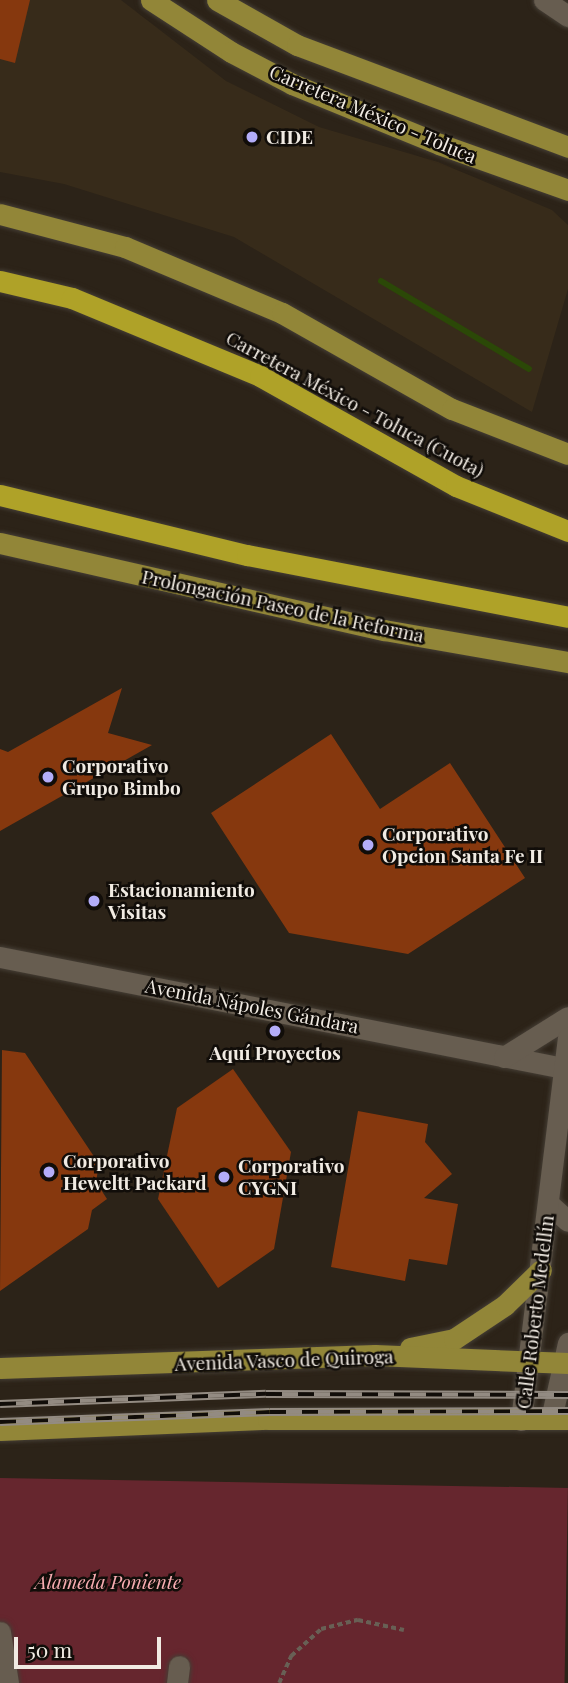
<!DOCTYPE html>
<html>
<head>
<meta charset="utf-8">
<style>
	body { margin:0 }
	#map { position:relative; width:568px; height:1683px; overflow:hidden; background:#2c2318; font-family:"Playfair Display",serif }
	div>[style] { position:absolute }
	.built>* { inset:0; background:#372b1a }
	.green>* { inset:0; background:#66262e; transform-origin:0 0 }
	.stream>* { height:6px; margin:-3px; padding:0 3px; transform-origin:3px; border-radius:3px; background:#2b4807 }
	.building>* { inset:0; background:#86380e }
	.path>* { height:3.5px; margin-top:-1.75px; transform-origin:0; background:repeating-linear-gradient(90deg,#686055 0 5px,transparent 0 8.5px) }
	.roads { filter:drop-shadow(0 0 2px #453e35) drop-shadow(0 0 2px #453e35) }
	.minor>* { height:21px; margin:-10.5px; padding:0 10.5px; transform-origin:10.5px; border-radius:10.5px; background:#675d50 }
	.major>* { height:21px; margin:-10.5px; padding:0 10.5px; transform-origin:10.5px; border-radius:10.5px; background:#928638 }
	.highway>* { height:21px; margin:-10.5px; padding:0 10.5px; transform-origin:10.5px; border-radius:10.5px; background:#afa228 }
	.rail>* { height:8px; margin-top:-4px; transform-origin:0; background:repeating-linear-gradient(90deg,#110d09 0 16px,#938b82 0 32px); box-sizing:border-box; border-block:2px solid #938b82 }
	.dots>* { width:19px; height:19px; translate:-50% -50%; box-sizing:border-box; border:4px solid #110d09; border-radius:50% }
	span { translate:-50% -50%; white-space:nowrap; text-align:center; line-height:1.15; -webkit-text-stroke:5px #110d09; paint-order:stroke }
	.street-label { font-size:19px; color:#f1ebe3 }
	.poi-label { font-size:19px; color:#f1ebe3; font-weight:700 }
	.left { translate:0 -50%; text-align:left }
	.park-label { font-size:19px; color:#f8adb2; font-style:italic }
	.scale { position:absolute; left:14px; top:1637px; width:147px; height:32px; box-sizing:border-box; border:4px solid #f1ebe3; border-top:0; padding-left:9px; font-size:21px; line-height:24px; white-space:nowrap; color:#f1ebe3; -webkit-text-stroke:5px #110d09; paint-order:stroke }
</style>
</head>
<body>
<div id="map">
	<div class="built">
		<div style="clip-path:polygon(0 0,121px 0,226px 81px,319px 127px,438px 162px,552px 210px,568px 225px,568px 289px,532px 412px,234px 237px,64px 184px,0 172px)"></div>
	</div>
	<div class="green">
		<div style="left:0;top:1478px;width:568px;height:205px;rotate:1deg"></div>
	</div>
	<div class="stream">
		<div style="left:381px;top:281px;width:172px;rotate:30.7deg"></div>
	</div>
	<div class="building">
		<div style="clip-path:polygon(0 0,30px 0,15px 63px,0 59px)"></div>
		<div style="clip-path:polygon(122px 688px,108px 733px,152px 745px,0 831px,0 749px,8px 752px)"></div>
		<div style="clip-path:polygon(331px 734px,380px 809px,450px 763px,525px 878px,408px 954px,289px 933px,211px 813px)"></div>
		<div style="clip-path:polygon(2px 1050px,25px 1053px,99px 1164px,96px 1182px,107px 1199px,92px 1210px,88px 1229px,0 1291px)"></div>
		<div style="clip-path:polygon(233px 1069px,291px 1152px,274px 1249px,218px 1288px,158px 1199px,177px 1108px)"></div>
		<div style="clip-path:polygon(358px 1111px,428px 1124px,425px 1142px,452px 1174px,424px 1198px,458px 1204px,447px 1265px,409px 1259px,405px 1281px,331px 1267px)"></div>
	</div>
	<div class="path">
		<div style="left:279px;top:1683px;width:30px;rotate:-66deg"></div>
		<div style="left:291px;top:1656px;width:40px;rotate:-42deg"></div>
		<div style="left:321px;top:1629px;width:38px;rotate:-14deg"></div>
		<div style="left:358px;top:1620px;width:47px;rotate:12.3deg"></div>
	</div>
	<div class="roads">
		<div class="minor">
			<div style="left:544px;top:0;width:29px;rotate:34deg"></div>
			<div style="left:0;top:957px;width:574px;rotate:11.15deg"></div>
			<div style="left:504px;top:1057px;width:75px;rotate:-32deg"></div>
			<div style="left:549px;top:1204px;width:25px;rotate:42deg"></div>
			<div style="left:551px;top:1419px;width:78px;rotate:-77.4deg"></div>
			<div style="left:521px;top:1420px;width:385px;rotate:-83deg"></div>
			<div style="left:0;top:1632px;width:52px;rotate:81.1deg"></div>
			<div style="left:177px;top:1683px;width:17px;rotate:-83deg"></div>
		</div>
		<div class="major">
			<div style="left:151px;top:0;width:95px;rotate:33deg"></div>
			<div style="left:231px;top:52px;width:69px;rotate:27.7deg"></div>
			<div style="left:292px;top:84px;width:159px;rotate:22.2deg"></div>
			<div style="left:439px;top:144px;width:137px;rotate:19.6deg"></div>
			<div style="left:217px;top:0;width:92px;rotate:29.4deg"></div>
			<div style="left:297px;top:45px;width:290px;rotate:20.6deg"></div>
			<div style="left:0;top:214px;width:129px;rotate:14.8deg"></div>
			<div style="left:125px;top:247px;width:170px;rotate:22.8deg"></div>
			<div style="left:282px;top:313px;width:195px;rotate:29.5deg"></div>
			<div style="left:452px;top:409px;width:124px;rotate:21.2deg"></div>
			<div style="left:0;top:543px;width:394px;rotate:12.8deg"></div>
			<div style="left:384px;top:630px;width:187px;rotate:9.9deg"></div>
			<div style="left:410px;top:1348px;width:45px;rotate:-11.6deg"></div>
			<div style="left:454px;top:1339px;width:61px;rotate:-33.7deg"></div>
			<div style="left:505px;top:1305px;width:50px;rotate:-44.2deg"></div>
			<div style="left:0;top:1368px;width:375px;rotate:-2deg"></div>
			<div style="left:375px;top:1355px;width:193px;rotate:2.4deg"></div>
			<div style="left:0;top:1430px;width:268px;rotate:-2.4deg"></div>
			<div style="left:268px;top:1419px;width:300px"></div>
		</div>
		<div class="highway">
			<div style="left:0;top:281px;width:74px;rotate:13.3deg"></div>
			<div style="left:72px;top:298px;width:204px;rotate:22.5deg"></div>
			<div style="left:260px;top:376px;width:225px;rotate:29.3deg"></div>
			<div style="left:456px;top:486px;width:121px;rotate:21.9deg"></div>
			<div style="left:0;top:495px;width:254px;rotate:13.7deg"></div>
			<div style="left:247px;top:555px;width:327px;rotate:10.9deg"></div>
		</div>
	</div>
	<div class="rail">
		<div style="left:0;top:1404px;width:266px;rotate:-2.2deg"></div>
		<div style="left:266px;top:1394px;width:302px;rotate:0.2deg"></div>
		<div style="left:0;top:1422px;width:270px;rotate:-2.1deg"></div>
		<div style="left:270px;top:1412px;width:298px;rotate:-0.2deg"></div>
	</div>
	<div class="dots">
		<div style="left:252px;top:137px;background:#b3adf9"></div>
		<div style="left:48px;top:777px;background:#b3adf9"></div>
		<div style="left:368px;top:845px;background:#b3adf9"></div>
		<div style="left:94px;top:901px;background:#b3adf9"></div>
		<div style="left:275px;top:1031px;background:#b3adf9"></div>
		<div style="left:49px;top:1172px;background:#b3adf9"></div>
		<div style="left:224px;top:1177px;background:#b3adf9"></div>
	</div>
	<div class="street-label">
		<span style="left:373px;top:114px;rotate:23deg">Carretera México - Toluca</span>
		<span style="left:355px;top:404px;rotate:28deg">Carretera México - Toluca (Cuota)</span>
		<span style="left:283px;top:606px;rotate:12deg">Prolongación Paseo de la Reforma</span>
		<span style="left:252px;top:1006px;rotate:11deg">Avenida Nápoles Gándara</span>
		<span style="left:535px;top:1312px;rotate:-83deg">Calle Roberto Medellín</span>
		<span style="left:284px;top:1360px;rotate:-2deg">Avenida Vasco de Quiroga</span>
	</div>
	<div class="poi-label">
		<span class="left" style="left:266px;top:137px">CIDE</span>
		<span class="left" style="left:62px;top:777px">Corporativo<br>Grupo Bimbo</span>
		<span class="left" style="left:382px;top:845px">Corporativo<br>Opcion Santa Fe II</span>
		<span class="left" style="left:108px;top:901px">Estacionamiento<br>Visitas</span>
		<span style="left:275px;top:1053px">Aquí Proyectos</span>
		<span class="left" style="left:63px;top:1172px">Corporativo<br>Heweltt Packard</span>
		<span class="left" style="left:238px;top:1177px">Corporativo<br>CYGNI</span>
	</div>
	<div class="park-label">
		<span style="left:108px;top:1582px">Alameda Poniente</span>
	</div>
	<div class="scale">50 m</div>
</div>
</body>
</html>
